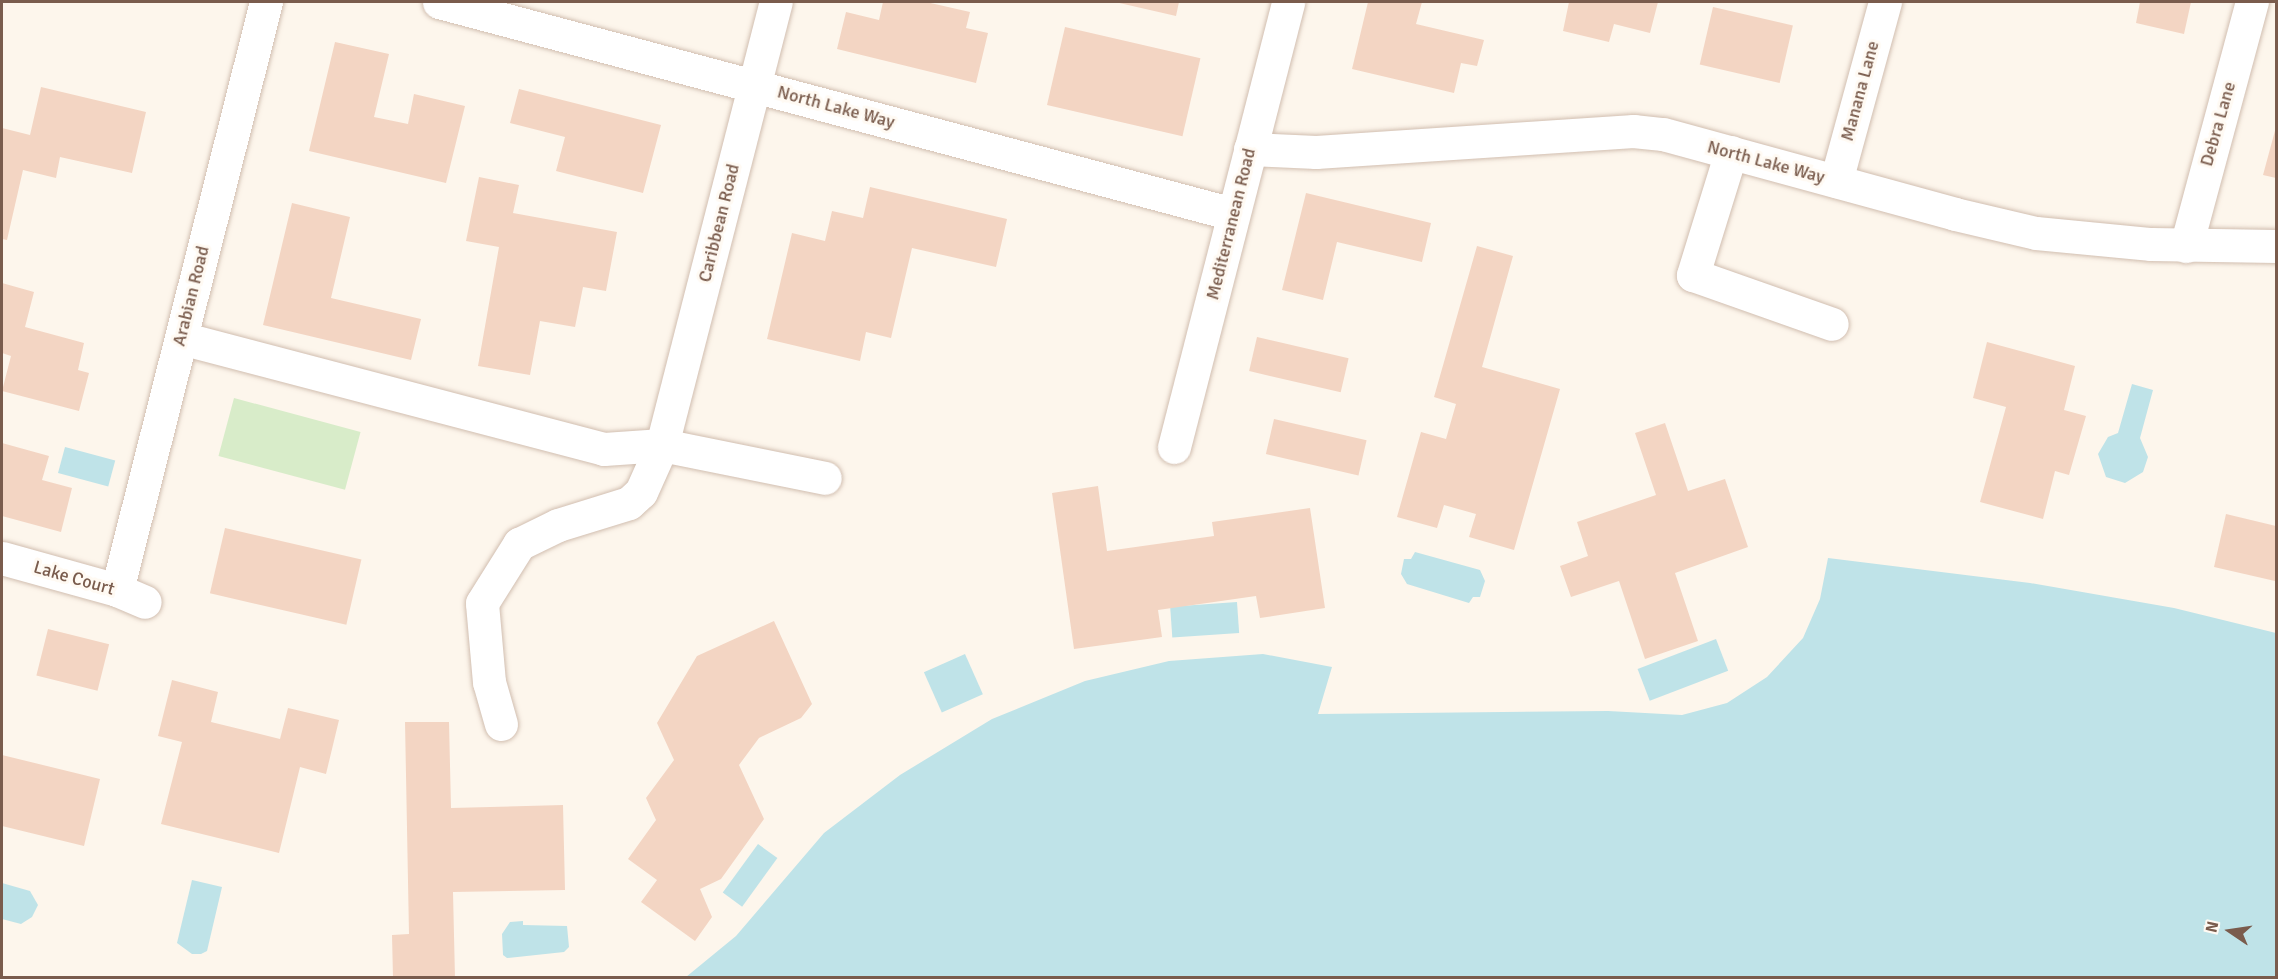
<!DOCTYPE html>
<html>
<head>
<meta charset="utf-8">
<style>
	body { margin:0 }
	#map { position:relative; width:2278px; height:979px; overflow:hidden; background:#fdf6ec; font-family:Signika,sans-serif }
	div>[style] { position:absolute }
	.green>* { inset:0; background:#d8ecc9; transform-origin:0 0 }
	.water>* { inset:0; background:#bfe3e8; transform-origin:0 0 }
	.building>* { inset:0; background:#f3d5c3; transform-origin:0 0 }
	.roads { filter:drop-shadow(0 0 2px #d1beb0) drop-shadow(0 0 2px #d1beb0) }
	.minor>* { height:33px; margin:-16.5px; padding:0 16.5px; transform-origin:16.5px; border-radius:16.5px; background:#fff }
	span { translate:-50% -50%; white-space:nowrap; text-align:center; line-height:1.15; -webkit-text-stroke:6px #fffaf3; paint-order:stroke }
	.street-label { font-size:18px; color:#7a5c4d }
	.frame { position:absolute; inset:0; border:3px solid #7a5c4d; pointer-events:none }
	.north { position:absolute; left:2200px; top:901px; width:60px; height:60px; -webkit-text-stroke:4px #fffaf3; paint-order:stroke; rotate:283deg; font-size:16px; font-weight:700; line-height:24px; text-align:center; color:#7a5c4d }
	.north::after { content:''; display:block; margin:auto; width:21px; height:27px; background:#7a5c4d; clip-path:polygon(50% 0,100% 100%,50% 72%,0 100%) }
</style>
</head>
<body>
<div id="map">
	<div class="green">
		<div style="left:234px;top:398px;width:131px;height:60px;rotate:15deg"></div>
	</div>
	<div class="water">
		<div style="clip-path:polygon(2132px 384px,2153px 390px,2140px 438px,2148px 457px,2143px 472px,2125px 483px,2106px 477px,2098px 454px,2108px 437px,2118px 433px)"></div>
		<div style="left:65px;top:447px;width:52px;height:27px;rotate:15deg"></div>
		<div style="clip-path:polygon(1415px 552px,1480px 570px,1485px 581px,1480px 597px,1473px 597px,1469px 603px,1407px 584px,1401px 574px,1404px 559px,1411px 559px)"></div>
		<div style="clip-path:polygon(1828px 558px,2030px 583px,2174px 608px,2276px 633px,2276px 977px,686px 977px,736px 936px,824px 833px,900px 775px,992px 719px,1085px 681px,1169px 661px,1263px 654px,1332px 667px,1318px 714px,1608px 711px,1682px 715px,1727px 703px,1767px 677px,1803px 638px,1820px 599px)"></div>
		<div style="left:1237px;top:602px;width:31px;height:67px;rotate:86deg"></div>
		<div style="left:1716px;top:639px;width:34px;height:84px;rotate:69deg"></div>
		<div style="left:965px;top:654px;width:44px;height:45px;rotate:66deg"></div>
		<div style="left:758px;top:844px;width:24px;height:60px;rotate:36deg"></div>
		<div style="clip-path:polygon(192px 880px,222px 887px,207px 951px,201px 954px,192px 954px,177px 943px)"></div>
		<div style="clip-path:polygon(2px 883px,30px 891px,38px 905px,32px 917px,21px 924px,2px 919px)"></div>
		<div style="clip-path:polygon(523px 921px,523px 925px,567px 926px,569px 947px,564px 952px,507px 958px,503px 955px,502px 934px,510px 922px)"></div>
	</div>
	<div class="building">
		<div style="clip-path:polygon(883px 2px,926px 2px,970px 12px,966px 28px,988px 33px,976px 83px,837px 49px,846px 12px,879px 20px)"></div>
		<div style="clip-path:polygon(1115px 2px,1179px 2px,1176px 16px)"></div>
		<div style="clip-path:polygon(1368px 2px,1422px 2px,1416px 24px,1484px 40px,1477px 66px,1461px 63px,1454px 93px,1352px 69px)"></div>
		<div style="clip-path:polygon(1569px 2px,1658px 2px,1650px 33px,1614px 24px,1609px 42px,1563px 31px)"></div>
		<div style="clip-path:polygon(2140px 2px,2191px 2px,2184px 34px,2136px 23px)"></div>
		<div style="left:1713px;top:7px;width:82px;height:59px;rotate:13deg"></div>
		<div style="left:1065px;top:27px;width:139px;height:80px;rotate:13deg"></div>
		<div style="clip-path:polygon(335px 42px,389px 54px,374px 117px,408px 124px,414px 94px,465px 106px,446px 183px,309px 151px)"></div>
		<div style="clip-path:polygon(41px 87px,146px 112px,132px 173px,60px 157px,56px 178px,23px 170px,7px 240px,2px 239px,2px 128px,30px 135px)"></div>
		<div style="clip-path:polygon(519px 89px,661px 125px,643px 193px,556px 171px,565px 137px,510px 123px)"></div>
		<div style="clip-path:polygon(2276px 127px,2276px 178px,2263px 175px)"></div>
		<div style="clip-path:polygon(479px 177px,519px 185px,513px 213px,617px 232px,606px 291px,583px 287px,575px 327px,540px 321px,530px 375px,478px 366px,499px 247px,466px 241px)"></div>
		<div style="clip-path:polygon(870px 187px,1007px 219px,996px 267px,912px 248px,891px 338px,866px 332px,860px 361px,767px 339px,792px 233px,825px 241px,832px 211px,863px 218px)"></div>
		<div style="clip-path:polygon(1306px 193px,1431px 223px,1422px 262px,1337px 242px,1323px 300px,1282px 290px)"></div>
		<div style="clip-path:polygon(292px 203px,350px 217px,331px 298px,421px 319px,411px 360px,263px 325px)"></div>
		<div style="clip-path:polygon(1477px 246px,1513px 256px,1482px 367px,1560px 389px,1514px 550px,1469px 537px,1476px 514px,1444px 505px,1437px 528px,1397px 517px,1421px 432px,1446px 439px,1456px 404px,1434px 397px)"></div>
		<div style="clip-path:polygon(2px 283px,34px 292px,25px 327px,84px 343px,78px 370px,89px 373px,79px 411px,2px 391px,11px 356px,2px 353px)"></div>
		<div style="left:1257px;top:337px;width:94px;height:35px;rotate:13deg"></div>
		<div style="clip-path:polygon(1987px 342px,2075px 366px,2064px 410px,2086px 416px,2069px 475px,2055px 471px,2043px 519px,1980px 502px,2006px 407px,1973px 398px)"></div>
		<div style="left:1274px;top:419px;width:95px;height:36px;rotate:13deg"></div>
		<div style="clip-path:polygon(1665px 423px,1688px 491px,1725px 479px,1748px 547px,1675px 573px,1698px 641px,1645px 659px,1619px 581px,1571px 597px,1560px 566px,1588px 556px,1577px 522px,1656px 495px,1635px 433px)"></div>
		<div style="clip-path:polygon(2px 443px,49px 456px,42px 480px,72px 488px,61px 532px,2px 516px)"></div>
		<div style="clip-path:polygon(1098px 486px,1107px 551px,1214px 536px,1212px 522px,1310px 508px,1325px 608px,1260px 618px,1256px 596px,1158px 610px,1162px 637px,1074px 649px,1052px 493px)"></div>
		<div style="clip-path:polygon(2226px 514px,2276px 526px,2275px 581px,2214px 567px)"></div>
		<div style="left:225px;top:528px;width:140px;height:67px;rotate:13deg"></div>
		<div style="clip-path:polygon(774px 621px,812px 704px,801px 718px,759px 738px,739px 765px,764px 819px,721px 879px,700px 889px,712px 917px,695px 941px,641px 902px,657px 880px,628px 859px,656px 820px,646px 798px,674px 760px,657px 723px,697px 656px)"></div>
		<div style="left:48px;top:629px;width:63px;height:48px;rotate:14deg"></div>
		<div style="clip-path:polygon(172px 680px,218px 692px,211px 722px,280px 739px,288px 708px,339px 720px,326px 774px,300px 767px,279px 853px,161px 824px,182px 742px,158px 736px)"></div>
		<div style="clip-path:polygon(405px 722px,449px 722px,451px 808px,563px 805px,565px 890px,453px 892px,455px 978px,393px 978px,392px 935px,409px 934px)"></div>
		<div style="clip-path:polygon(2px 755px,100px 779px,84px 846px,2px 826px)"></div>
	</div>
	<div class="roads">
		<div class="minor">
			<div style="left:439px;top:2px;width:822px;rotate:14.95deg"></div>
			<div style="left:1250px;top:149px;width:66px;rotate:2.6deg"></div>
			<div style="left:1316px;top:152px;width:318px;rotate:-3.8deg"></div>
			<div style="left:1633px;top:131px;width:30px;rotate:6deg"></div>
			<div style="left:1663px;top:134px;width:303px;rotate:15.3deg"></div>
			<div style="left:1955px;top:214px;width:83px;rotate:13.2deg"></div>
			<div style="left:2036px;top:233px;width:116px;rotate:5.5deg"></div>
			<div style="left:2151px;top:244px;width:125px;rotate:0.9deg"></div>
			<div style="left:1731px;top:152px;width:129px;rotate:107.2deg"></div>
			<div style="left:1693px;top:275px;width:147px;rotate:19.4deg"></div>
			<div style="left:1836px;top:181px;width:186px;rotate:-74.7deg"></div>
			<div style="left:2186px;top:246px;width:253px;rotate:-74.9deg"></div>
			<div style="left:181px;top:338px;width:437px;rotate:14.7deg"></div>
			<div style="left:604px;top:449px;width:58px;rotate:-3.9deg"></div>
			<div style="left:662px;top:445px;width:166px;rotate:11.4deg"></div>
			<div style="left:1174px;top:447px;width:459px;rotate:-75.6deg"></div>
			<div style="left:2px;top:558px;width:119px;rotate:15.5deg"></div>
			<div style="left:117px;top:590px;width:30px;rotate:23deg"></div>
			<div style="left:117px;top:590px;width:607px;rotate:-75.78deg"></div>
			<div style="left:501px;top:724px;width:44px;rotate:-105.9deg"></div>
			<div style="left:489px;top:682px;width:79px;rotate:-95.1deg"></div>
			<div style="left:482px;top:603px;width:70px;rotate:-57.9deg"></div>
			<div style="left:519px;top:544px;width:43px;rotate:-26deg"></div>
			<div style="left:558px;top:525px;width:74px;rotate:-17.2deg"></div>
			<div style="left:629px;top:503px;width:16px;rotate:-43deg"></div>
			<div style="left:641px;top:492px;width:51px;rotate:-65.9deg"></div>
			<div style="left:662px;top:445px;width:457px;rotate:-75.6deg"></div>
		</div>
	</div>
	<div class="street-label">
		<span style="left:1860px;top:91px;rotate:-75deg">Manana Lane</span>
		<span style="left:836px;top:107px;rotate:15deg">North Lake Way</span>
		<span style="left:2218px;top:124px;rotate:-74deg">Debra Lane</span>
		<span style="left:1766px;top:162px;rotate:15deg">North Lake Way</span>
		<span style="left:719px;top:223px;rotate:-76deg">Caribbean Road</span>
		<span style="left:1231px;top:224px;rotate:-76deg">Mediterranean Road</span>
		<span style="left:191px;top:296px;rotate:-76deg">Arabian Road</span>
		<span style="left:74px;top:578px;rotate:16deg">Lake Court</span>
	</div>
	<div class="frame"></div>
	<div class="north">N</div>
</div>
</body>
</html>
